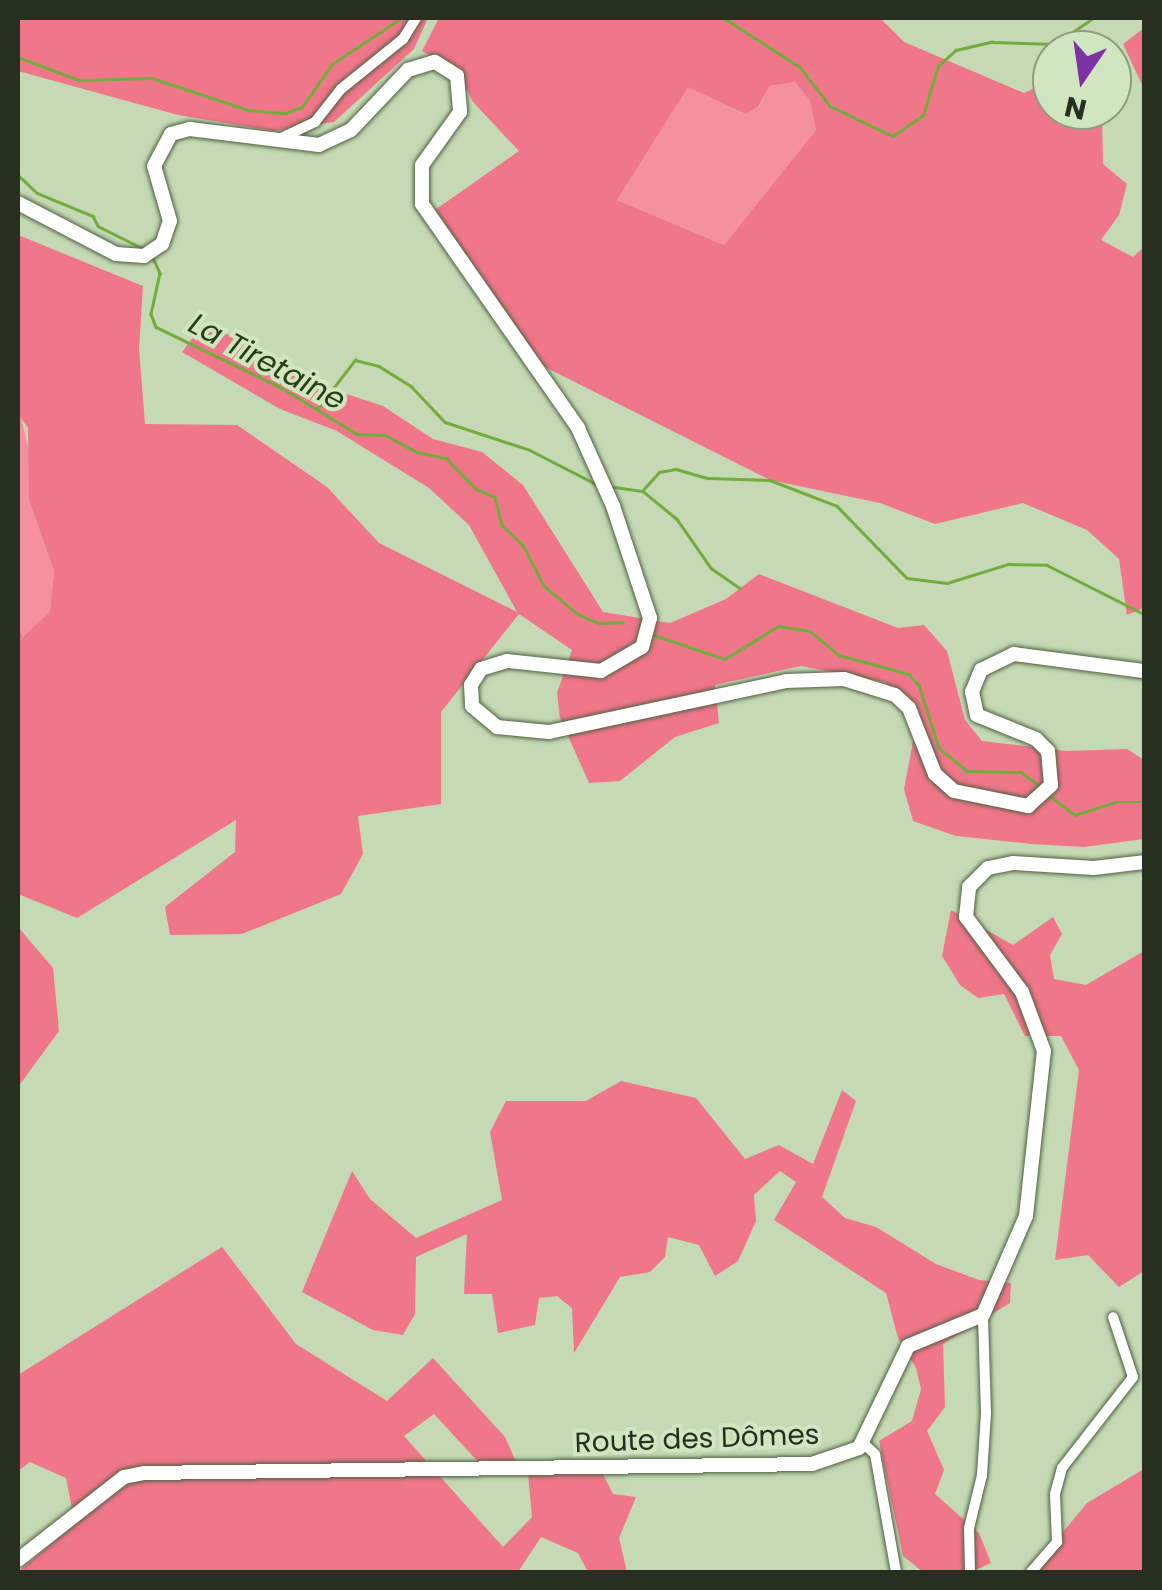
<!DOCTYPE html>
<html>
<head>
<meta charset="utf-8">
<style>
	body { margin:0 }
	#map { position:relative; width:1162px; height:1590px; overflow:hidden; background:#c4d9b4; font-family:Poppins,sans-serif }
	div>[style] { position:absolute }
	.green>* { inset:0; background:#f5909d }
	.forest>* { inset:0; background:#f07689 }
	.stream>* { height:2.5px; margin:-1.25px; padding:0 1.25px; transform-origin:1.25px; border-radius:1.25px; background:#74ab3f }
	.roads { filter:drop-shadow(0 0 2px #4e6040) drop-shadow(0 0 2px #4e6040) }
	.street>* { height:10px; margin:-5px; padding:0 5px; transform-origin:5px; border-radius:5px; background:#fff }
	.secondary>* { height:14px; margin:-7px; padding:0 7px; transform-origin:7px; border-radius:7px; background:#fff }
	span { translate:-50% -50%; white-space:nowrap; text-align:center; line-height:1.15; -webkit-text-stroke:8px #d0e6c1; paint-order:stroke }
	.street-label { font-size:28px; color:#272f21 }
	.water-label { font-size:30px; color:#283e13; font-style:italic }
	.frame { position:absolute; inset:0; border:20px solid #272f21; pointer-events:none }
	.north { position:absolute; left:1032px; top:30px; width:100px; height:100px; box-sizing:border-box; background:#d0e6c1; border:2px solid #8c9d81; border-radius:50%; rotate:193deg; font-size:28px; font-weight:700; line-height:40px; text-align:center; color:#272f21 }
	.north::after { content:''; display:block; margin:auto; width:35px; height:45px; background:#7e32a4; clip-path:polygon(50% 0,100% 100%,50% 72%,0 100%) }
</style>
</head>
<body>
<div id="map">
	<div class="green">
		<div style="clip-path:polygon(795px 82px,810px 101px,816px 130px,724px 245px,617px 200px,688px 86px,744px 114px,759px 107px,770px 86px)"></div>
		<div style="clip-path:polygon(20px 413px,33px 467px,29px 500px,54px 571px,50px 611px,23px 637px,18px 628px)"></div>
	</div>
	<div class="forest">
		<div style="clip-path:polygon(18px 18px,428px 18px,414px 49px,334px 122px,274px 131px,178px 115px,18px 71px)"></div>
		<div style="clip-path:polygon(evenodd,439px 18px,880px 18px,904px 42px,1024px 93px,1052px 79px,1052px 110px,1102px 110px,1103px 164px,1127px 184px,1119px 215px,1101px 240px,1133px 257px,1144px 247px,1144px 608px,1127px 615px,1119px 559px,1087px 530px,1023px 503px,935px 524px,880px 503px,770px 480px,539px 364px,435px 210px,519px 151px,473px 102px,457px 70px,422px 51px,439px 18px,795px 82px,810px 101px,816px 130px,724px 245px,617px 200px,688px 87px,745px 114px,758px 107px,770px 86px,795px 82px)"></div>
		<div style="clip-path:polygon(1144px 28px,1144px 89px,1123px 44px)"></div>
		<div style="clip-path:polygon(18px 235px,143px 286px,139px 349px,145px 424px,237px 425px,327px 487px,379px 543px,517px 612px,469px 525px,429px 488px,337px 431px,280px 409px,182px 352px,199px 329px,231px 335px,334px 390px,383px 406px,433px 439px,482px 452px,523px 485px,603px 612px,670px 623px,726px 599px,759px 574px,898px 628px,924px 625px,947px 651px,965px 720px,982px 741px,1067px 751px,1127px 749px,1144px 760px,1144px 839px,1084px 847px,1032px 844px,956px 836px,913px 821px,904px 789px,919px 710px,884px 682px,801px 666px,715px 685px,719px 723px,675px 737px,620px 781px,589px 783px,560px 718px,557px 693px,572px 650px,519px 614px,441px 712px,441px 804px,358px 816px,363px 854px,341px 894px,242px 934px,170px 935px,165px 907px,235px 852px,236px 820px,77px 918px,18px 894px,18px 628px,23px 637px,50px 611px,54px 571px,29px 500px,28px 428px,18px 414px)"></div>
		<div style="clip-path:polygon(951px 910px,1013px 945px,1053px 917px,1062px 934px,1050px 955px,1054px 979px,1086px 985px,1144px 951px,1144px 1271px,1119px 1287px,1088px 1255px,1055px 1260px,1079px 1070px,1061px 1036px,1025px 1036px,1004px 994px,978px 998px,960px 985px,942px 956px)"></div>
		<div style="clip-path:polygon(18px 927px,53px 968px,59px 1031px,18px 1087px)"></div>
		<div style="clip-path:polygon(621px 1081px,696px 1098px,745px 1159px,779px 1145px,813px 1164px,842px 1090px,856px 1101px,822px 1197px,845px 1218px,876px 1227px,936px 1264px,979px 1280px,1011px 1283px,1010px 1303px,943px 1344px,945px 1407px,927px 1431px,944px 1470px,935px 1494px,979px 1533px,991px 1563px,971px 1572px,923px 1572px,903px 1556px,879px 1441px,912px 1421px,921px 1389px,916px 1368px,898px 1338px,886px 1293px,774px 1220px,796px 1182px,780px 1171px,754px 1195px,756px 1221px,738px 1261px,715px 1276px,699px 1245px,668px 1237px,665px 1257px,650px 1272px,620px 1277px,574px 1353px,572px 1308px,557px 1296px,539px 1298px,535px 1325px,498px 1333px,492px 1294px,464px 1294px,467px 1234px,416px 1257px,415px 1314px,403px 1335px,373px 1330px,302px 1292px,352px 1171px,370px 1199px,416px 1238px,502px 1200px,490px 1132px,506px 1101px,586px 1101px)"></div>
		<div style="clip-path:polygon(222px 1247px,296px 1344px,387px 1401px,433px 1358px,505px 1437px,517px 1464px,481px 1465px,434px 1414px,404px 1436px,503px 1547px,532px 1517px,528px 1473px,602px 1472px,613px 1494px,636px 1497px,619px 1538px,627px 1572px,588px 1572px,578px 1553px,541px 1537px,518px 1572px,18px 1572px,75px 1524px,66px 1478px,30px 1462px,18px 1471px,18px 1375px)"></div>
		<div style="clip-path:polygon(1144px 1469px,1144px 1572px,1030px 1572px,1087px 1503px)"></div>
	</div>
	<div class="stream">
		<div style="left:724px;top:18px;width:90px;rotate:32.8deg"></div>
		<div style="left:800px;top:67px;width:49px;rotate:52.4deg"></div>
		<div style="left:830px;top:106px;width:70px;rotate:25.5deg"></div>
		<div style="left:893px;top:136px;width:37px;rotate:-35deg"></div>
		<div style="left:923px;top:115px;width:51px;rotate:-73deg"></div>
		<div style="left:938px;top:66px;width:24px;rotate:-42deg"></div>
		<div style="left:956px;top:50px;width:37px;rotate:-13deg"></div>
		<div style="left:992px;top:42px;width:63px;rotate:1.8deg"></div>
		<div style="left:1055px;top:44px;width:46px;rotate:-34.4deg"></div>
		<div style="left:18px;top:57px;width:65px;rotate:20.7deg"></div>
		<div style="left:79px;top:80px;width:73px;rotate:-1.6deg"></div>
		<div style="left:152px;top:78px;width:101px;rotate:18.4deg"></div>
		<div style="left:248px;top:110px;width:38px;rotate:5deg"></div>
		<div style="left:286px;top:113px;width:17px;rotate:-21deg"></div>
		<div style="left:302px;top:107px;width:52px;rotate:-55.1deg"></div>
		<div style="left:332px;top:64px;width:83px;rotate:-33.7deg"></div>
		<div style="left:18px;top:175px;width:26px;rotate:43deg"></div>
		<div style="left:37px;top:193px;width:61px;rotate:22.3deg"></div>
		<div style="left:93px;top:216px;width:11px;rotate:63deg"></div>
		<div style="left:98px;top:226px;width:51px;rotate:26.6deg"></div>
		<div style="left:153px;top:258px;width:17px;rotate:65deg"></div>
		<div style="left:160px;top:273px;width:42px;rotate:102.4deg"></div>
		<div style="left:151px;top:314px;width:14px;rotate:69deg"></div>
		<div style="left:156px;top:327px;width:140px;rotate:25.8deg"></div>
		<div style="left:282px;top:388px;width:88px;rotate:31.5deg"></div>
		<div style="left:357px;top:434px;width:28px;rotate:2deg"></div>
		<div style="left:385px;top:435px;width:36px;rotate:28deg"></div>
		<div style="left:417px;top:452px;width:30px;rotate:12deg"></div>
		<div style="left:446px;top:458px;width:43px;rotate:45.9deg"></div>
		<div style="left:476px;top:489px;width:21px;rotate:23deg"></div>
		<div style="left:495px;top:497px;width:29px;rotate:76deg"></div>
		<div style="left:502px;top:525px;width:29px;rotate:44deg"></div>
		<div style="left:523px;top:545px;width:46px;rotate:62.9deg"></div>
		<div style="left:544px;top:586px;width:45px;rotate:39.6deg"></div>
		<div style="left:579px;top:615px;width:22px;rotate:22deg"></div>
		<div style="left:599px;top:623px;width:24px;rotate:-2deg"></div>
		<div style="left:318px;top:408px;width:61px;rotate:-52.4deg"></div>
		<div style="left:355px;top:360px;width:25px;rotate:14deg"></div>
		<div style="left:379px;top:366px;width:39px;rotate:32deg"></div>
		<div style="left:412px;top:387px;width:48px;rotate:46.7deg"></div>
		<div style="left:445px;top:422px;width:89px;rotate:18.2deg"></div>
		<div style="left:530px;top:450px;width:74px;rotate:27.3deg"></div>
		<div style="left:614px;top:487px;width:28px;rotate:8deg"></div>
		<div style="left:642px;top:491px;width:25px;rotate:-48deg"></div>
		<div style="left:659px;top:472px;width:17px;rotate:-10deg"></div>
		<div style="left:676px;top:469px;width:33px;rotate:16deg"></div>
		<div style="left:708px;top:478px;width:62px;rotate:1.8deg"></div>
		<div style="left:770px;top:480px;width:72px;rotate:21.2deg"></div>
		<div style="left:837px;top:506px;width:100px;rotate:45.8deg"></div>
		<div style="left:907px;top:578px;width:40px;rotate:7.1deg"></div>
		<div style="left:947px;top:583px;width:64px;rotate:-17.3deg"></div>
		<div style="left:1008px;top:564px;width:39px;rotate:1deg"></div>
		<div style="left:1047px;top:565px;width:109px;rotate:26.8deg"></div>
		<div style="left:644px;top:492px;width:43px;rotate:39.3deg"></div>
		<div style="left:677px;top:519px;width:60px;rotate:55.2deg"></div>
		<div style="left:711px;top:568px;width:35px;rotate:35deg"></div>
		<div style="left:654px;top:635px;width:75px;rotate:18.7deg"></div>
		<div style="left:725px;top:659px;width:62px;rotate:-31.9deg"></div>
		<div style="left:778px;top:626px;width:32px;rotate:9deg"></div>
		<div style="left:810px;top:631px;width:38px;rotate:40deg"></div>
		<div style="left:839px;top:655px;width:73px;rotate:15.2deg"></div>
		<div style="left:909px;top:674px;width:15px;rotate:48deg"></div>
		<div style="left:919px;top:685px;width:66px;rotate:72.4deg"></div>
		<div style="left:939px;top:748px;width:36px;rotate:39deg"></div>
		<div style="left:967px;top:771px;width:54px;rotate:1.1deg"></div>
		<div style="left:1021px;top:772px;width:25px;rotate:37deg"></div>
		<div style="left:1050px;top:796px;width:31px;rotate:37deg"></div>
		<div style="left:1075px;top:815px;width:42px;rotate:-18deg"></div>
		<div style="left:1115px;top:802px;width:29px"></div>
	</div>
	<div class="roads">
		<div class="street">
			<div style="left:277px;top:140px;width:42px;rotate:-25.3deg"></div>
			<div style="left:315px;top:122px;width:42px;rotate:-51.8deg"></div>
			<div style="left:341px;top:89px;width:80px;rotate:-38.9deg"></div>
			<div style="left:403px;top:39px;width:25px;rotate:-58deg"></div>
			<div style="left:863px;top:1443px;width:16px;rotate:43deg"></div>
			<div style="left:875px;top:1454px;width:120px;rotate:79.9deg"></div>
			<div style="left:970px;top:1572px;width:44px;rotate:-91.3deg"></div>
			<div style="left:969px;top:1528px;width:55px;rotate:-76.2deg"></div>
			<div style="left:982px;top:1475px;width:62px;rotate:-86.3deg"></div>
			<div style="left:986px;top:1413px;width:98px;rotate:-91.8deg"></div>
			<div style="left:1031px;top:1572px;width:40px;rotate:-49deg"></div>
			<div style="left:1057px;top:1542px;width:48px;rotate:-92.4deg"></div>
			<div style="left:1055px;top:1494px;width:27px;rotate:-75deg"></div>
			<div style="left:1062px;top:1468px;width:115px;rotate:-52deg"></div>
			<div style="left:1133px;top:1377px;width:63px;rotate:-108.4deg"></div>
		</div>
		<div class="secondary">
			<div style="left:18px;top:203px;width:110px;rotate:27.5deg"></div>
			<div style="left:116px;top:254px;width:28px;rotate:4deg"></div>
			<div style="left:144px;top:256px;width:22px;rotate:-34deg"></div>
			<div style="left:162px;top:244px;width:24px;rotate:-71deg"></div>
			<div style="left:170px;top:221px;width:57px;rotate:-106.2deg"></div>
			<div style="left:154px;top:166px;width:36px;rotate:-62deg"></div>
			<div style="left:171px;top:134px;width:20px;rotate:-15deg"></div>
			<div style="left:190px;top:129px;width:130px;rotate:7.1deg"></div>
			<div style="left:319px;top:145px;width:35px;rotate:-25deg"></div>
			<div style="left:351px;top:130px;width:83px;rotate:-46.5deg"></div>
			<div style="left:408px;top:70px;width:28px;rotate:-17deg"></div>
			<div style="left:435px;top:62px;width:26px;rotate:32deg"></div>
			<div style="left:457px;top:76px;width:36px;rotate:85deg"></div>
			<div style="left:460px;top:112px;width:65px;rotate:125.6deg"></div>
			<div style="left:422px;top:165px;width:39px;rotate:90deg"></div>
			<div style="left:422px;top:204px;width:273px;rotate:55.1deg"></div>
			<div style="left:578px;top:428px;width:85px;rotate:65.8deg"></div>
			<div style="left:613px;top:506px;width:118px;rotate:71.7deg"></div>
			<div style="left:650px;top:618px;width:30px;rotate:105deg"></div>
			<div style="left:642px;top:647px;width:48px;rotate:149.7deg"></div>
			<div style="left:601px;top:671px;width:95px;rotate:-173.9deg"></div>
			<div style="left:507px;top:661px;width:27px;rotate:163deg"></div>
			<div style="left:481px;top:669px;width:19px;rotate:122deg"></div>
			<div style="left:471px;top:685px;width:21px;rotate:87deg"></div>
			<div style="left:472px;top:706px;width:33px;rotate:40deg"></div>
			<div style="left:497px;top:727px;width:52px;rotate:5.5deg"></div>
			<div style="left:549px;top:732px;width:242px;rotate:-12.1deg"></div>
			<div style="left:786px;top:681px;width:58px;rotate:-2deg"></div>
			<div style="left:844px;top:679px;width:53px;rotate:17.4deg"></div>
			<div style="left:895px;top:695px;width:19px;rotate:43deg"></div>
			<div style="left:909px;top:708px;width:71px;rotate:68.5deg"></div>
			<div style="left:935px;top:774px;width:25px;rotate:42deg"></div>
			<div style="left:954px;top:791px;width:76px;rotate:11.5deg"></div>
			<div style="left:1028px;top:806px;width:31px;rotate:-42deg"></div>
			<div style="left:1051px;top:785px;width:34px;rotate:-95deg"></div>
			<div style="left:1048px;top:751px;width:17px;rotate:-135deg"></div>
			<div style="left:1036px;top:739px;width:64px;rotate:-157.9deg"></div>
			<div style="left:977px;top:715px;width:24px;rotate:-102deg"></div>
			<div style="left:972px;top:692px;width:24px;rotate:-68deg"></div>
			<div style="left:981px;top:670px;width:37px;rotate:-26deg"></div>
			<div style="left:1014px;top:654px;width:131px;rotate:7.5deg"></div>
			<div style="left:18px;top:1560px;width:135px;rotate:-38.1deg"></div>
			<div style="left:124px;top:1477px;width:21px;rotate:-11deg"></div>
			<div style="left:145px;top:1473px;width:667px;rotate:-0.77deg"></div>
			<div style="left:812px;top:1464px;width:50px;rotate:-18.8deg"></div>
			<div style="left:859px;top:1448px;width:113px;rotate:-64.3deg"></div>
			<div style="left:908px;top:1346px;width:81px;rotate:-22.5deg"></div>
			<div style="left:983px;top:1315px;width:108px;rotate:-66.5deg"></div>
			<div style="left:1026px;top:1216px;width:166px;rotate:-83.8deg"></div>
			<div style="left:1044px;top:1051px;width:63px;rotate:-110.4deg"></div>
			<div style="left:1022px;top:992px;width:94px;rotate:-126.7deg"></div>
			<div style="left:966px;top:917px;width:30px;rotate:-84deg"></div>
			<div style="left:969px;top:887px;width:27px;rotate:-45deg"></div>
			<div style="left:988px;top:868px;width:25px;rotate:-11deg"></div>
			<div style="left:1013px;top:863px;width:81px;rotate:3.5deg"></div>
			<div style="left:1094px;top:868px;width:50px;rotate:-6.8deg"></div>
		</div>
	</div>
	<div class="street-label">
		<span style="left:697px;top:1439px;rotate:-2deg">Route des Dômes</span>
	</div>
	<div class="water-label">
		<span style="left:267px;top:362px;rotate:28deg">La Tiretaine</span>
	</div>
	<div class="frame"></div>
	<div class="north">N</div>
</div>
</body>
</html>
